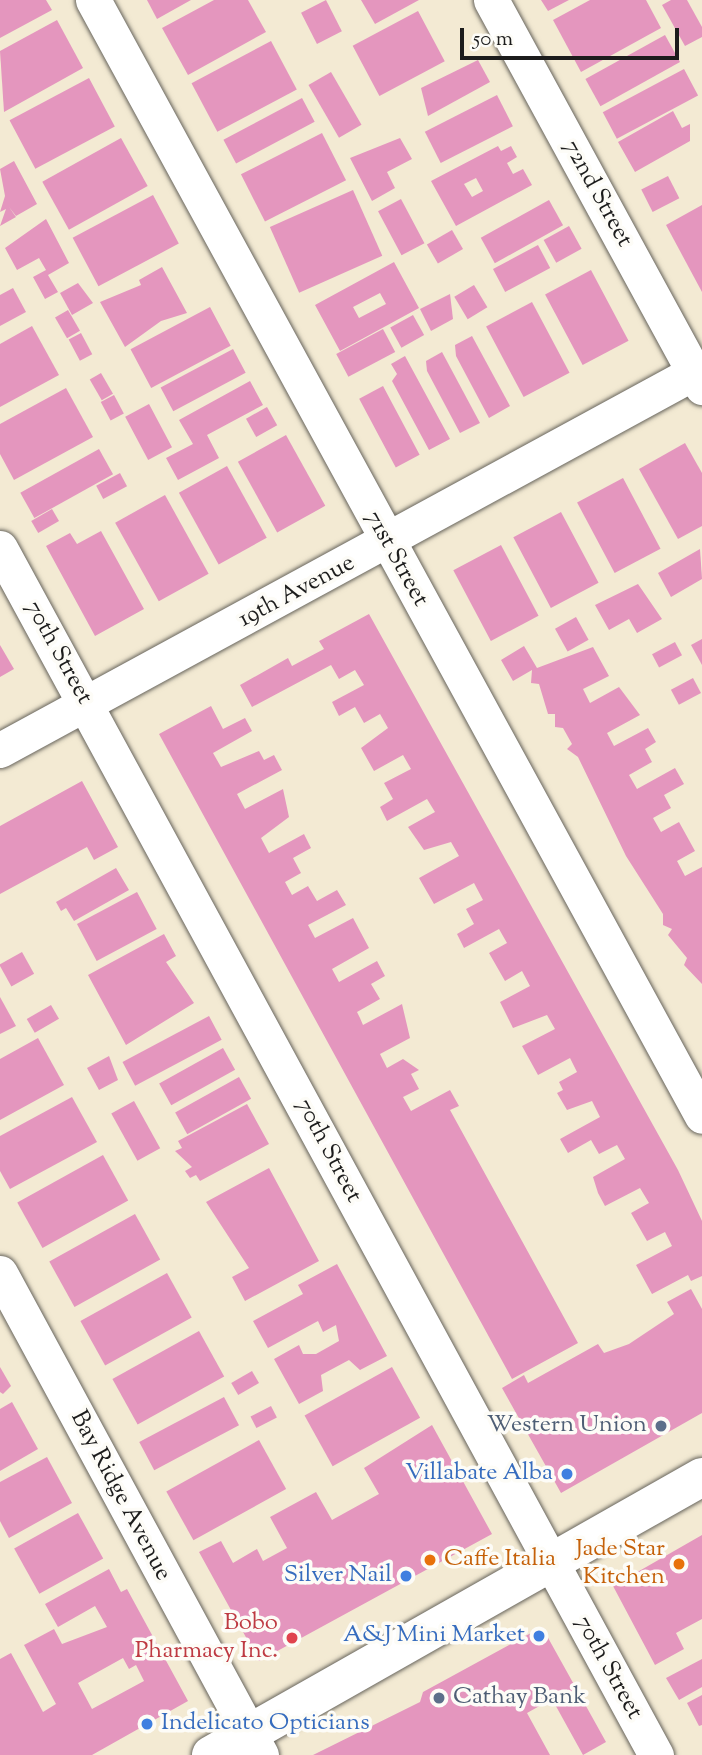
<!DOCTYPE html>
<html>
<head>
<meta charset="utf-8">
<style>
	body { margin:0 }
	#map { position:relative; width:702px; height:1755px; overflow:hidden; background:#f3ead3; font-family:"Sorts Mill Goudy",serif }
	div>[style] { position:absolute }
	.building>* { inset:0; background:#e496be; transform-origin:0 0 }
	.roads { filter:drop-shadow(0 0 2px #67645c) drop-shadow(0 0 2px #67645c) }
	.minor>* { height:35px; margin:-17.5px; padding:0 17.5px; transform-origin:17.5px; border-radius:17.5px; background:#fff }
	.tertiary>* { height:38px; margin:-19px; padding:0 19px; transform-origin:19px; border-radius:19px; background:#fff }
	.dots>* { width:19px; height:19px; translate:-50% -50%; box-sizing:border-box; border:4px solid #fdfcf7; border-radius:50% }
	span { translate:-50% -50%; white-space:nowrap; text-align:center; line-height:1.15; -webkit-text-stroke:7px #fdfcf7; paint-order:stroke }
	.street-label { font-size:24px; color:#1c1c1c }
	.service-label { font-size:24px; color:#4e5e75 }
	.right { translate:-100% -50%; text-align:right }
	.left { translate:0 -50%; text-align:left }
	.shop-label { font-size:24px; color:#366cbe }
	.food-label { font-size:24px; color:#c56008 }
	.health-label { font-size:24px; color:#be3a42 }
	.scale { position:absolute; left:460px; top:28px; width:219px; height:32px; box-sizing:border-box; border:4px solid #1c1c1c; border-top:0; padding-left:9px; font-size:21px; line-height:24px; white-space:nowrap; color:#1c1c1c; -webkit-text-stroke:5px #fdfcf7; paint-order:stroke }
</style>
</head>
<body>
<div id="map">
	<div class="building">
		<div style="clip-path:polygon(0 0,46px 0,52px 10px,0 38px)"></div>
		<div style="clip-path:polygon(147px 0,191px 0,157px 19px)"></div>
		<div style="clip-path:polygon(214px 0,248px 0,266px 32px,188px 75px,162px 28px)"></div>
		<div style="left:326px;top:0;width:35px;height:28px;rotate:63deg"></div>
		<div style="clip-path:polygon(361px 0,419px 0,375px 24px)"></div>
		<div style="clip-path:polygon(541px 0,569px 0,548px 11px)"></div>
		<div style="clip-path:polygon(590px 0,646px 0,661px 28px,581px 72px,553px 20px)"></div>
		<div style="clip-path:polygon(671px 0,687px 0,702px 27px,702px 37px,685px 46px,662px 5px)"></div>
		<div style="left:418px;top:11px;width:57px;height:74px;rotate:62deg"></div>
		<div style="clip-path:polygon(57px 20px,83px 68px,4px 112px,0 51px)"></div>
		<div style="left:665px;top:35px;width:31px;height:91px;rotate:61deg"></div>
		<div style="left:271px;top:41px;width:55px;height:90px;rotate:62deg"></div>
		<div style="clip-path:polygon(478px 60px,490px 82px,428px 116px,421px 88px)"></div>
		<div style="left:684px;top:69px;width:30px;height:92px;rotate:62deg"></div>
		<div style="left:331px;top:72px;width:61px;height:26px;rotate:60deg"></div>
		<div style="left:89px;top:78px;width:55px;height:90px;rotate:62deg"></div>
		<div style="left:497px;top:95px;width:35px;height:81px;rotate:63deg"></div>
		<div style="left:302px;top:98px;width:27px;height:89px;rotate:62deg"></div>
		<div style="clip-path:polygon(673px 111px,682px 128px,690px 124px,690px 141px,635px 172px,618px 142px)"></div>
		<div style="left:322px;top:133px;width:53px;height:91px;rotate:63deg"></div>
		<div style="left:121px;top:138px;width:55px;height:90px;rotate:61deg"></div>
		<div style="clip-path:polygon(400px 138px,412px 159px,387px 172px,395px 188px,372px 201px,350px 158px)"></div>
		<div style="clip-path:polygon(evenodd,498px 146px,501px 151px,511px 146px,517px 157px,507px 163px,513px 174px,523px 169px,532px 185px,456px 226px,431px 181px,498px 146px,476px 178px,483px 191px,472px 197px,464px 184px,476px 178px)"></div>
		<div style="clip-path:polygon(14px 161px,37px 204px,16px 216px,9px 207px,16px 217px,0 226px,6px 209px,0 212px,5px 196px,0 169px)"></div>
		<div style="left:668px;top:176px;width:25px;height:30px;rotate:63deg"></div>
		<div style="left:353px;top:190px;width:72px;height:91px;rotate:66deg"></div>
		<div style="left:153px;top:195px;width:55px;height:91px;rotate:62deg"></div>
		<div style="left:401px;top:199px;width:50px;height:26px;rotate:62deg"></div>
		<div style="left:549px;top:200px;width:29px;height:78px;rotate:61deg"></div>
		<div style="clip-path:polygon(702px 205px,702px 292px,666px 225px)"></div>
		<div style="clip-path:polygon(46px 219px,69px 263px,48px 275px,58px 292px,45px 299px,33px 277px,46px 270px,39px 258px,17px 270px,5px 248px)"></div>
		<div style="left:569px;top:226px;width:26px;height:29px;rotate:61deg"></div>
		<div style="left:452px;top:230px;width:22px;height:29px;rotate:60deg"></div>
		<div style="left:538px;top:245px;width:26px;height:51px;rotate:62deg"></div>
		<div style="clip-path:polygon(evenodd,394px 262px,419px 308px,340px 351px,315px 305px,394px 262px,380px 293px,386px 304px,359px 318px,353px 307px,380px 293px)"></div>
		<div style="clip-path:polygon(162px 267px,187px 313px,161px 321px,125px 347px,100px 302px,141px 285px,139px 280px)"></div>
		<div style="left:591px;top:270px;width:80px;height:52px;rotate:62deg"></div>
		<div style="clip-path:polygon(78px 283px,93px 303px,72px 315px,60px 293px)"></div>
		<div style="left:474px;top:285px;width:26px;height:23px;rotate:59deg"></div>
		<div style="clip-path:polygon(13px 288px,26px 312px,0 326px,0 295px)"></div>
		<div style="clip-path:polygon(450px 294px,453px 319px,431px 331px,420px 309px)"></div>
		<div style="left:532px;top:302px;width:80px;height:52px;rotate:62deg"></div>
		<div style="left:210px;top:307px;width:44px;height:90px;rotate:62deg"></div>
		<div style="left:68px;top:310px;width:24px;height:15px;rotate:60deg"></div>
		<div style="left:413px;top:315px;width:23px;height:26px;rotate:61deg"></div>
		<div style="clip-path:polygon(32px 326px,59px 375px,0 407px,0 344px)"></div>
		<div style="left:383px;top:329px;width:26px;height:53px;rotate:62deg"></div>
		<div style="left:81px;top:333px;width:24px;height:14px;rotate:62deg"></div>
		<div style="clip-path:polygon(472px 336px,510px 406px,489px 418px,456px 356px,455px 345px)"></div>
		<div style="left:233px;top:349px;width:27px;height:82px;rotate:62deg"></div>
		<div style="clip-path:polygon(442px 352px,480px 423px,460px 433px,427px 371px,426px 361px)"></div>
		<div style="clip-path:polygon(405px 356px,450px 439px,429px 450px,392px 381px,397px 374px,391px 364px)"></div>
		<div style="left:101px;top:373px;width:24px;height:13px;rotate:60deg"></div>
		<div style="clip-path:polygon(250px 381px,263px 405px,207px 435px,219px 458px,178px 480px,166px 458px,193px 444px,179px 420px)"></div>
		<div style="left:383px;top:386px;width:78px;height:27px;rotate:62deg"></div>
		<div style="clip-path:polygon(66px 388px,93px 437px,14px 480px,0 454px,0 424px)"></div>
		<div style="left:114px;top:395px;width:21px;height:15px;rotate:62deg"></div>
		<div style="left:149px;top:404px;width:49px;height:27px;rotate:62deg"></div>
		<div style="left:267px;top:407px;width:21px;height:24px;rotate:61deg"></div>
		<div style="left:286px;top:435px;width:81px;height:55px;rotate:61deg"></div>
		<div style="clip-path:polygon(685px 443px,702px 473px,702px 526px,678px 539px,639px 469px)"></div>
		<div style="left:99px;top:449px;width:29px;height:90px;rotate:61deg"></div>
		<div style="left:227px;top:466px;width:82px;height:55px;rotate:61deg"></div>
		<div style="left:120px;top:473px;width:15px;height:27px;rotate:62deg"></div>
		<div style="left:623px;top:478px;width:80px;height:52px;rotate:62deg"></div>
		<div style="left:165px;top:495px;width:90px;height:57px;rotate:61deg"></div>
		<div style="left:52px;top:509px;width:14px;height:24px;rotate:60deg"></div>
		<div style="left:561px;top:512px;width:80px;height:54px;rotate:62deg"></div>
		<div style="clip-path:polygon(101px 531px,144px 609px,95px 636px,46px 546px,70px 533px,77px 544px)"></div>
		<div style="left:501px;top:545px;width:80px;height:54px;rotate:62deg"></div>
		<div style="clip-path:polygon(700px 549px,702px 579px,671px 597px,658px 573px)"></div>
		<div style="clip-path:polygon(638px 584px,662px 619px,637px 633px,629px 619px,609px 630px,595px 605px)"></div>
		<div style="clip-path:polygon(369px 614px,678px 1170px,702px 1221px,702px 1276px,691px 1281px,688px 1275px,652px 1294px,636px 1265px,672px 1246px,665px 1232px,647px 1241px,631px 1213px,649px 1203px,640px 1188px,605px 1206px,598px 1193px,593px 1177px,625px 1159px,617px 1145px,599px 1154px,591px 1140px,568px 1153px,560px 1139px,600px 1117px,592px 1101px,567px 1110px,557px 1093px,563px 1090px,559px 1082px,577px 1072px,570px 1058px,538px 1075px,522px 1046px,555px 1029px,547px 1015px,513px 1028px,500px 1002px,530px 986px,522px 971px,505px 981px,489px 953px,507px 943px,499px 929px,464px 948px,457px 934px,474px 924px,466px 909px,483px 900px,474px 883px,434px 904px,419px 878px,459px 856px,451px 842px,424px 850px,408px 827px,435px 812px,427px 799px,387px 821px,380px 807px,393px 799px,384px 783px,411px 769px,403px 755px,374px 771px,361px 748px,388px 728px,380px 714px,364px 723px,355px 707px,339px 716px,332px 702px,364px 685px,355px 670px,339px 679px,331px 665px,252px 707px,240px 685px,288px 658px,292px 666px,324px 649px,319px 641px)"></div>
		<div style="left:576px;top:617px;width:26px;height:24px;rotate:61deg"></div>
		<div style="clip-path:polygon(702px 639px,702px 665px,691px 645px)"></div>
		<div style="left:675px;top:642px;width:15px;height:26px;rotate:62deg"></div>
		<div style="clip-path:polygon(0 645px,14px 669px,0 677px)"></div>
		<div style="clip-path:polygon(524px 646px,537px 668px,593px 647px,609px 676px,583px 689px,590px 703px,619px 687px,640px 715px,607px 733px,614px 746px,648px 728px,656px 742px,645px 749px,652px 762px,629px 775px,637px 789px,675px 768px,684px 784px,664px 795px,671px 808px,653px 818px,661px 832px,679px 822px,695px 851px,677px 861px,685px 876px,702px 867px,702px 984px,684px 965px,687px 958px,668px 935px,672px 929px,663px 925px,663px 914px,626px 856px,578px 757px,567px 749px,572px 744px,563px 728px,555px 727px,555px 714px,548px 714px,539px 684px,531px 683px,532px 670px,513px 681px,501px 660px)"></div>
		<div style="left:693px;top:678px;width:17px;height:25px;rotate:62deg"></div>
		<div style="clip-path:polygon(211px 706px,223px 729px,245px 718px,252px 731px,213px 753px,221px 767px,259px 751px,264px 760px,274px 755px,282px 770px,237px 794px,245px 809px,283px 789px,289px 817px,261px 838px,269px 853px,304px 834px,311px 848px,293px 858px,301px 873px,285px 882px,292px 895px,308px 886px,317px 901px,337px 890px,346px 905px,308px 925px,315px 938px,353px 918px,369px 948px,332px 969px,339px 982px,377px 961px,385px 976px,371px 984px,380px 999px,357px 1012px,360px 1018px,363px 1025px,402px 1004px,410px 1038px,380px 1054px,387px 1068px,403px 1059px,419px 1070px,411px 1074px,419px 1089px,403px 1097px,411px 1111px,450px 1090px,459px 1106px,450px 1110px,578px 1343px,512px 1379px,159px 734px)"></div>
		<div style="clip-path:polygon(82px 781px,118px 847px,94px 860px,87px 847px,0 894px,0 826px)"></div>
		<div style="clip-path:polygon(116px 868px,129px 890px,74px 921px,66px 908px,61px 911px,56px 902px)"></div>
		<div style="left:137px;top:892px;width:42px;height:68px;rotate:62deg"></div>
		<div style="clip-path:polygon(164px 934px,176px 956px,166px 962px,194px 1003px,126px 1045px,88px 975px)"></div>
		<div style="left:22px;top:952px;width:25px;height:26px;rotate:61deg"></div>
		<div style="clip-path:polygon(0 997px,16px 1026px,0 1034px)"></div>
		<div style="left:51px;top:1005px;width:16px;height:28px;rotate:60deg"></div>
		<div style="left:209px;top:1016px;width:27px;height:98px;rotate:62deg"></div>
		<div style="clip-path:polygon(38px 1038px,64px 1085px,0 1120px,0 1059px)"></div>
		<div style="left:223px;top:1048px;width:25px;height:73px;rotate:61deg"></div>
		<div style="clip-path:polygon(109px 1056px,118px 1080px,99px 1090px,87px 1068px)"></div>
		<div style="left:239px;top:1077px;width:25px;height:73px;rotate:61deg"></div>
		<div style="clip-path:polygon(72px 1097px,97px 1142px,10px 1189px,0 1171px,0 1136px)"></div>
		<div style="left:134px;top:1101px;width:54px;height:26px;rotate:61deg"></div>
		<div style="clip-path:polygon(247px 1104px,269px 1144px,200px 1181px,196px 1175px,190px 1178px,185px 1171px,192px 1167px,175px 1151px,182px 1148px,178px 1141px)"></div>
		<div style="left:103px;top:1155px;width:52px;height:98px;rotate:61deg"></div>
		<div style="clip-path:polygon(269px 1168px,319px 1261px,245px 1301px,232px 1277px,249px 1268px,206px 1202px)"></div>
		<div style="left:135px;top:1214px;width:52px;height:98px;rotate:61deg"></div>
		<div style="clip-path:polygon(337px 1264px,387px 1356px,360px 1370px,349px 1360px,321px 1375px,323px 1391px,299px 1404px,274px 1359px,299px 1345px,303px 1354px,316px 1354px,339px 1341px,336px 1325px,323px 1332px,318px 1321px,268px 1348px,253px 1321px,303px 1294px,298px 1285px)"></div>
		<div style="left:167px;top:1273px;width:51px;height:99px;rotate:61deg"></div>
		<div style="clip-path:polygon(691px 1289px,702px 1309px,702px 1413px,561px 1493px,502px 1388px,524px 1375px,528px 1383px,598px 1344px,604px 1353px,629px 1344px,674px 1314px,667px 1302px)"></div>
		<div style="left:199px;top:1331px;width:52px;height:99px;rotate:61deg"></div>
		<div style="clip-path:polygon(0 1367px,11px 1386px,3px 1394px,0 1392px)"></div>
		<div style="left:392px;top:1367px;width:58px;height:100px;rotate:61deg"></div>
		<div style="left:252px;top:1371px;width:14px;height:24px;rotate:60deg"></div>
		<div style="left:224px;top:1397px;width:32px;height:96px;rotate:62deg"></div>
		<div style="clip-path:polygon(12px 1402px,38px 1449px,0 1471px,0 1409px)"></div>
		<div style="left:271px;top:1406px;width:13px;height:23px;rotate:63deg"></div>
		<div style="clip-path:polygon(432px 1425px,492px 1534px,259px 1661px,199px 1552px,221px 1541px,233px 1563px,257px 1549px,263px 1561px,287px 1548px,270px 1517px,316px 1492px,332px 1520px,379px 1494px,364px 1468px)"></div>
		<div style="left:259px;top:1440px;width:56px;height:106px;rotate:61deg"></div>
		<div style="clip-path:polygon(47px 1457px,72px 1503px,9px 1538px,0 1521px,0 1482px)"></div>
		<div style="left:78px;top:1513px;width:52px;height:73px;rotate:61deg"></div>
		<div style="clip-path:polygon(702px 1535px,702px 1619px,676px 1633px,684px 1649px,655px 1665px,613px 1586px)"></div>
		<div style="clip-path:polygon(evenodd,109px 1569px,121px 1592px,127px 1589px,188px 1701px,92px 1755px,0 1755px,0 1659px,11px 1653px,43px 1712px,56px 1704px,24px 1645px,54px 1629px,62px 1644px,107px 1627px,95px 1606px,58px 1627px,45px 1604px,109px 1569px,123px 1658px,129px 1669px,136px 1665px,144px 1681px,92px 1709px,78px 1683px,123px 1658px)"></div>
		<div style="clip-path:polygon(542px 1627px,606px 1742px,583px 1755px,552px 1699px,527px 1713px,550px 1755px,313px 1755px,420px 1702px,423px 1692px)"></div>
		<div style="clip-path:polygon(702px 1659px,702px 1687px,679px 1700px,666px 1678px)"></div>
		<div style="clip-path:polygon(702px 1695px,702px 1725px,699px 1726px,687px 1703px)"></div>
	</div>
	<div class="roads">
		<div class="minor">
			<div style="left:93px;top:0;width:1271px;rotate:61.38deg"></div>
			<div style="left:491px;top:0;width:441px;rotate:61.4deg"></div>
			<div style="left:0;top:548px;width:1374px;rotate:61.48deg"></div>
			<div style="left:0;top:750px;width:799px;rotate:-28.55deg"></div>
			<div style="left:0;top:1273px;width:548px;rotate:61.56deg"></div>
		</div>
		<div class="tertiary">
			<div style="left:211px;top:1755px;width:564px;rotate:-29.52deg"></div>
		</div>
	</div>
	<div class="dots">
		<div style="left:661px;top:1426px;background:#5c6f8a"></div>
		<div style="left:567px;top:1474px;background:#3f7fe0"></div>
		<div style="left:430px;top:1560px;background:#e8710a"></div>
		<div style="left:679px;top:1564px;background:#e8710a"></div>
		<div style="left:406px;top:1576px;background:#3f7fe0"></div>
		<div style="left:539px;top:1636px;background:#3f7fe0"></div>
		<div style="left:292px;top:1638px;background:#e0444e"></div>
		<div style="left:439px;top:1698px;background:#5c6f8a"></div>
		<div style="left:147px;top:1724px;background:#3f7fe0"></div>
	</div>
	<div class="street-label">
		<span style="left:597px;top:194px;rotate:61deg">72nd Street</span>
		<span style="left:396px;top:559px;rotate:61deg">71st Street</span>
		<span style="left:297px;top:592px;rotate:-28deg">19th Avenue</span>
		<span style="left:58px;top:653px;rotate:61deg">70th Street</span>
		<span style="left:328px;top:1151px;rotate:62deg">70th Street</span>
		<span style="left:120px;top:1496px;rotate:62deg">Bay Ridge Avenue</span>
		<span style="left:608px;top:1668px;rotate:61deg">70th Street</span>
	</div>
	<div class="service-label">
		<span class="right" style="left:647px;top:1426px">Western Union</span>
		<span class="left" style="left:453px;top:1698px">Cathay Bank</span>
	</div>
	<div class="shop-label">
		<span class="right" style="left:553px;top:1474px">Villabate Alba</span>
		<span class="right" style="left:392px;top:1576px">Silver Nail</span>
		<span class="right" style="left:525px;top:1636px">A&amp;J Mini Market</span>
		<span class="left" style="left:161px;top:1724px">Indelicato Opticians</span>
	</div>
	<div class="food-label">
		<span class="right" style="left:665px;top:1564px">Jade Star<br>Kitchen</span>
		<span class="left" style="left:444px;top:1560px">Caffe Italia</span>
	</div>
	<div class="health-label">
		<span class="right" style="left:278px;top:1638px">Bobo<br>Pharmacy Inc.</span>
	</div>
	<div class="scale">50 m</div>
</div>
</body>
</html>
